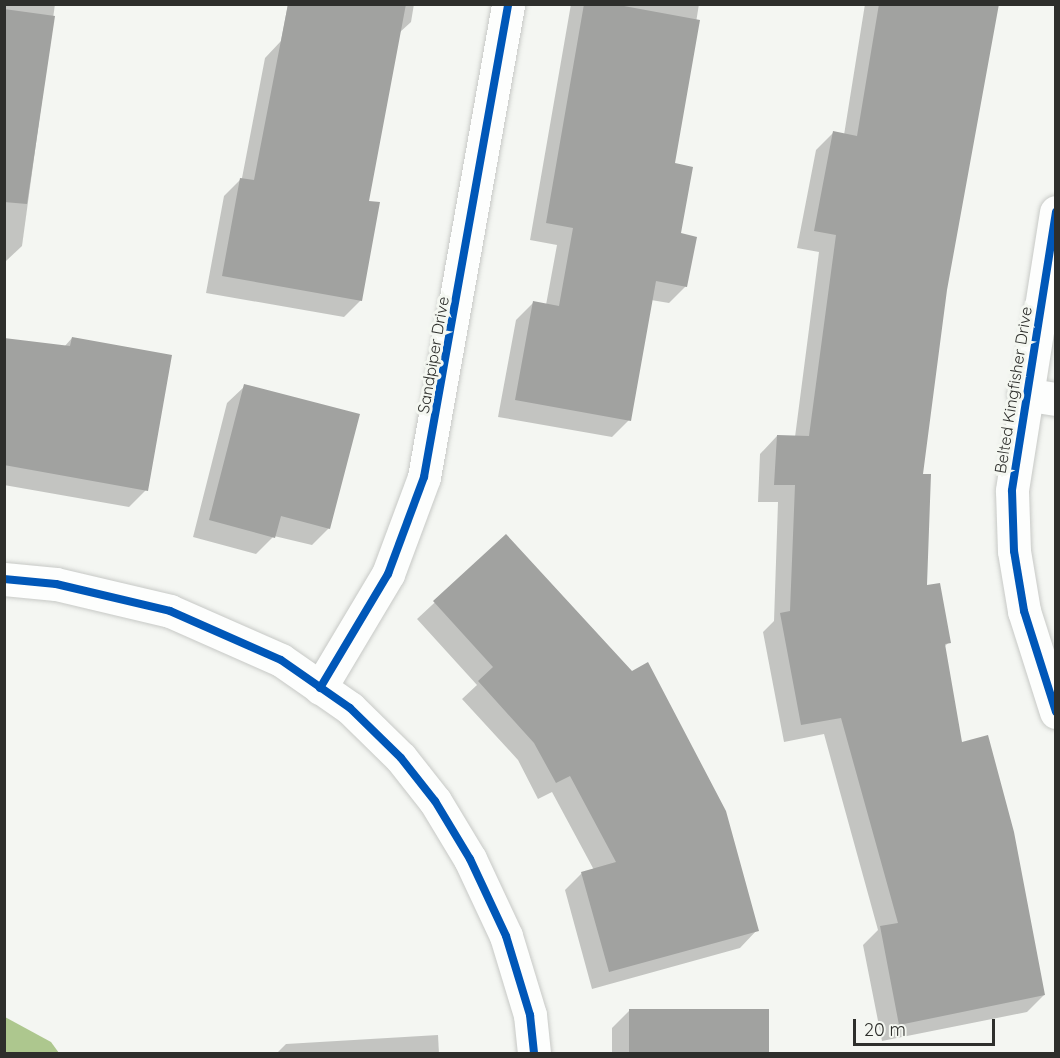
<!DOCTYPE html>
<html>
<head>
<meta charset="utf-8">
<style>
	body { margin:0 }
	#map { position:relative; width:1060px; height:1058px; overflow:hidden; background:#f4f6f2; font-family:Quicksand,sans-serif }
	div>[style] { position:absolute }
	.water>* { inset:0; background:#adc78e }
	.shadow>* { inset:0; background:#0003 }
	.building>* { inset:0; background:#a1a2a0; transform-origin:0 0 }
	.roads { filter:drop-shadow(0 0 2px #c7c9c6) drop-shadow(0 0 2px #c7c9c6) }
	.minor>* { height:33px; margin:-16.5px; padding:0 16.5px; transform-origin:16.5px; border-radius:16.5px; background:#fdfefd }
	.cycleway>* { height:8px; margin:-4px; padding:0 4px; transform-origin:4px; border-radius:4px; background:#0057b8 }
	span { translate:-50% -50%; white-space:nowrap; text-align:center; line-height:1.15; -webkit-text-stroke:6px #f4f7f1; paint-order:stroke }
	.street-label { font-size:16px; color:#2e2f2c }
	.frame { position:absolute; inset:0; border:6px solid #2e2f2c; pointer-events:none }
	.scale { position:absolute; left:853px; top:1019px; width:142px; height:27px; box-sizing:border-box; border:3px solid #2e2f2c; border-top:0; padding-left:8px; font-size:18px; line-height:21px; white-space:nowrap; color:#2e2f2c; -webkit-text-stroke:4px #f4f7f1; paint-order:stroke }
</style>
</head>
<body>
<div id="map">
	<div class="water">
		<div style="clip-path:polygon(5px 1017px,51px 1042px,59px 1053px,5px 1053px)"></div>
	</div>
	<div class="shadow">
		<div style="clip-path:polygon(4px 4px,55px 4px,22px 246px,6px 261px)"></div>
		<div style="clip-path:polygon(288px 4px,414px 4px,411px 22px,399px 33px,367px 202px,361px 300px,344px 317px,206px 293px,224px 196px,242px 178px,265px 58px,281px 41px)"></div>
		<div style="clip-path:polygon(571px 4px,699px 4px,673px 165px,686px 286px,669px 303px,651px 300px,629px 420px,612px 437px,498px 417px,516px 320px,533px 303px,546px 305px,557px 245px,530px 240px)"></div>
		<div style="clip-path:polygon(865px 4px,996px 4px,946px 290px,921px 475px,925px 587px,949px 642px,944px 647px,961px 744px,1044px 995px,1027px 1012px,882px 1041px,863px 945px,878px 930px,824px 734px,784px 742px,763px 632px,774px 621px,778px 502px,758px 502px,760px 454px,777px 436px,795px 437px,819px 252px,797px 248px,816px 150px,833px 133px,844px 135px)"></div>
		<div style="clip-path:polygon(72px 338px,146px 490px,129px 507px,4px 485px,4px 340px,64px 347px)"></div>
		<div style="clip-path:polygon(245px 386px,329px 528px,312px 545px,274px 536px,256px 554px,193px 537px,227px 403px)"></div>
		<div style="clip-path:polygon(506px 536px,757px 930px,740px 948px,592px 989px,565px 890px,582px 873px,594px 870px,552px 792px,538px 799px,518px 760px,462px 699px,477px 685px,417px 619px)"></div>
		<div style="clip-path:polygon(629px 1011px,767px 1011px,767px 1054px,612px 1054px,612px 1028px)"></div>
		<div style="clip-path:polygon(438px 1035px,439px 1054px,276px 1054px,286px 1044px)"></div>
	</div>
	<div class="building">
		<div style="clip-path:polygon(288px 4px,406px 4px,369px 201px,380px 202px,362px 301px,222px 276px,240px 178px,254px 180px)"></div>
		<div style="clip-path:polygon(584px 4px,613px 4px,700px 20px,675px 163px,693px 167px,681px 233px,697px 237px,687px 287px,656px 281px,631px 421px,515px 400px,533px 301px,559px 306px,573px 228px,546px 223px)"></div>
		<div style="clip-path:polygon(879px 4px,999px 4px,947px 290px,923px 474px,931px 474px,927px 585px,940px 583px,951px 643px,945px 644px,962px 742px,988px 735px,1014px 832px,1045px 995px,899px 1025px,880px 926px,898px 923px,841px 718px,801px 725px,780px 613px,790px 611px,795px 485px,774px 485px,777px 435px,809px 436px,836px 235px,814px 231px,833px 131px,857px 136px)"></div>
		<div style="clip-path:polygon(4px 9px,55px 16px,27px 204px,4px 202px)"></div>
		<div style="clip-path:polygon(72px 337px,172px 355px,148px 491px,4px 465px,4px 338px,70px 346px)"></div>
		<div style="clip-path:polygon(244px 384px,360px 414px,330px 529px,281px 516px,275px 538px,209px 520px)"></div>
		<div style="clip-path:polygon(506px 534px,632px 671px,648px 662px,726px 811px,759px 931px,609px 972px,581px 872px,616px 862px,570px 776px,556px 783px,534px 743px,478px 681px,493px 667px,433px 601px)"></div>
		<div style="left:769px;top:1009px;width:44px;height:140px;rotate:90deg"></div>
	</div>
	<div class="roads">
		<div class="minor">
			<div style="left:1056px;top:212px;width:282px;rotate:99deg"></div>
			<div style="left:1012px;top:491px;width:60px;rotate:88.1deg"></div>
			<div style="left:1014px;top:551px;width:61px;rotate:80.5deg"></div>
			<div style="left:1024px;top:611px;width:106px;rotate:72.4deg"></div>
			<div style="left:1024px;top:394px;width:32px;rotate:9deg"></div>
			<div style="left:4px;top:579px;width:52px;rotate:5.5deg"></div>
			<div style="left:56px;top:584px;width:117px;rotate:13.3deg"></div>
			<div style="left:170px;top:611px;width:121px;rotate:23.8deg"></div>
			<div style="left:281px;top:660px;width:84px;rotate:34.8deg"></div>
			<div style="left:350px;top:708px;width:71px;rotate:44.4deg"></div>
			<div style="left:401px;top:758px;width:55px;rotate:51.7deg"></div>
			<div style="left:435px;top:801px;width:68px;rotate:58.9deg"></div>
			<div style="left:470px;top:859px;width:85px;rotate:64.9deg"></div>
			<div style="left:506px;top:936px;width:83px;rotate:73.1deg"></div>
			<div style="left:530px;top:1015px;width:39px;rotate:84deg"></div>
			<div style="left:320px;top:688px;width:133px;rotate:-59.2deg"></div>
			<div style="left:388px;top:574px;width:103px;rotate:-69.6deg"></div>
			<div style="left:424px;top:477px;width:480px;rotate:-79.9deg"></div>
		</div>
	</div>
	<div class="cycleway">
		<div style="left:1056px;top:212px;width:282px;rotate:99deg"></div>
		<div style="left:1012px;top:491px;width:60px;rotate:88.1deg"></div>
		<div style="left:1014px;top:551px;width:61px;rotate:80.5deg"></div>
		<div style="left:1024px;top:611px;width:106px;rotate:72.4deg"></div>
		<div style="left:4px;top:579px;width:52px;rotate:5.5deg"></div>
		<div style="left:56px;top:584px;width:117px;rotate:13.3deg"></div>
		<div style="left:170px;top:611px;width:121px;rotate:23.8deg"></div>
		<div style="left:281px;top:660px;width:84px;rotate:34.8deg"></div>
		<div style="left:350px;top:708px;width:71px;rotate:44.4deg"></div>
		<div style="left:401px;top:758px;width:55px;rotate:51.7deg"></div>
		<div style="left:435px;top:801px;width:68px;rotate:58.9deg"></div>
		<div style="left:470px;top:859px;width:85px;rotate:64.9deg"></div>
		<div style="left:506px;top:936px;width:83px;rotate:73.1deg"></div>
		<div style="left:530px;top:1015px;width:39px;rotate:84deg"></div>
		<div style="left:320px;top:688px;width:133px;rotate:-59.2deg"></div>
		<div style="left:388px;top:574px;width:103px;rotate:-69.6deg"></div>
		<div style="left:424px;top:477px;width:480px;rotate:-79.9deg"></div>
	</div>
	<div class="street-label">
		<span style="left:433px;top:355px;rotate:-80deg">Sandpiper Drive</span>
		<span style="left:1013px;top:390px;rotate:-81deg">Belted Kingfisher Drive</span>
	</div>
	<div class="frame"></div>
	<div class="scale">20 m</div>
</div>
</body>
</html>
